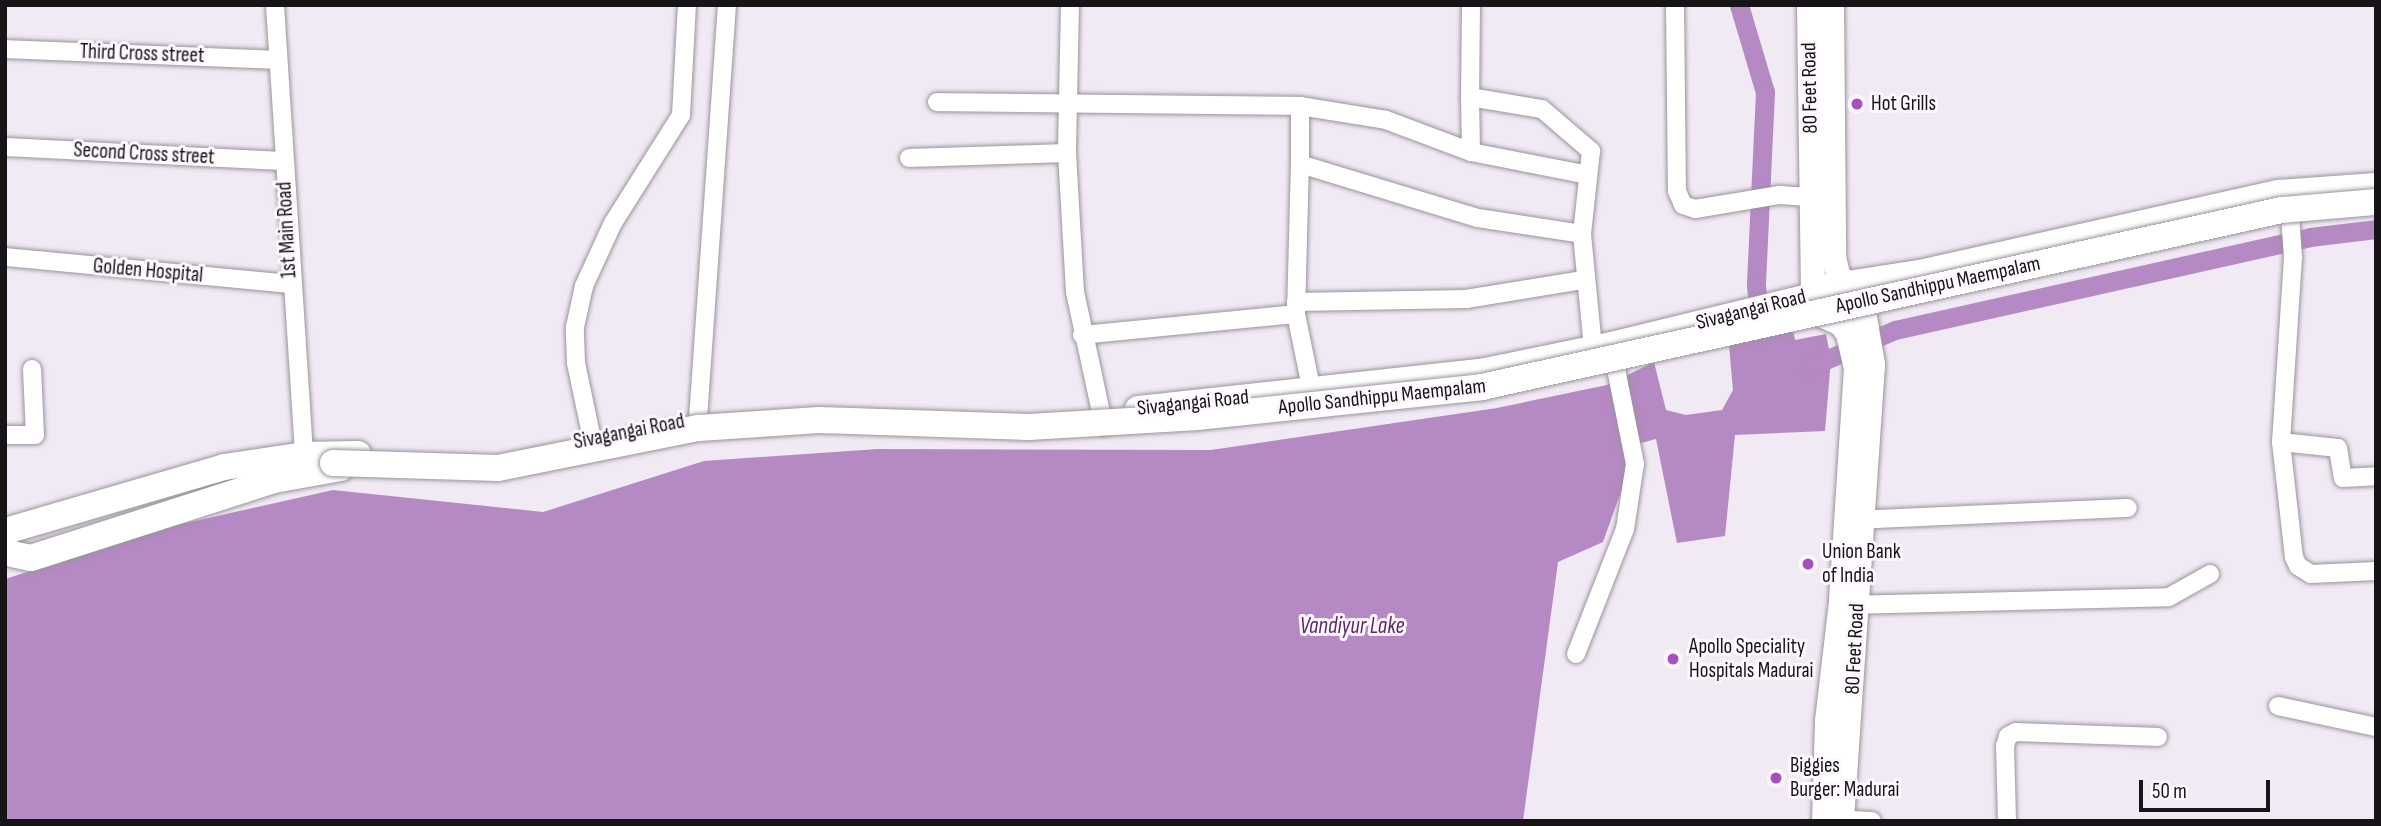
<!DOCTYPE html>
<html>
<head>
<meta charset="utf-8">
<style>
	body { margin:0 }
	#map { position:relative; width:2381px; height:826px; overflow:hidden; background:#f1e9f4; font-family:"Sofia Sans Condensed",sans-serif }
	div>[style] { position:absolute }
	.water>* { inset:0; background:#b589c4 }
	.canal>* { height:19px; margin:-9.5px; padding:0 9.5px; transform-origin:9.5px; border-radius:9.5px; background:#b589c4 }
	.roads { filter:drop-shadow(0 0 2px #9a939d) drop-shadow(0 0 2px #9a939d) }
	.street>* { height:18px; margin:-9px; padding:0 9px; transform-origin:9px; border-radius:9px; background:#fff }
	.secondary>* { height:24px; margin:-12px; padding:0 12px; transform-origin:12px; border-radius:12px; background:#fff }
	.primary>* { height:26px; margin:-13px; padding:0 13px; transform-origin:13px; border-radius:13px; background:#fff }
	.bridges { filter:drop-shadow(0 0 2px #9a939d) drop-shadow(0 0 2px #9a939d) }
	.primary-bridge>* { height:26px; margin:-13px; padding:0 13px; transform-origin:13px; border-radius:13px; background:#fff }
	.dots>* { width:19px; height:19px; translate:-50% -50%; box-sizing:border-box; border:4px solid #fdf8fe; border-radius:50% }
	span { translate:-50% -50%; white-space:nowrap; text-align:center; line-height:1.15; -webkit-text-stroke:6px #fdf8fe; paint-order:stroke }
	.street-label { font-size:21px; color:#161417 }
	.poi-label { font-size:21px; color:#161417 }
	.left { translate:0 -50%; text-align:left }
	.water-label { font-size:23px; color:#5e286f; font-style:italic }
	.frame { position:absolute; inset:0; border:7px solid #161417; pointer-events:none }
	.scale { position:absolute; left:2139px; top:780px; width:131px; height:32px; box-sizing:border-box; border:4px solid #161417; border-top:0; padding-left:9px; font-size:21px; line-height:24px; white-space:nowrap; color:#161417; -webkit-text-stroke:5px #fdf8fe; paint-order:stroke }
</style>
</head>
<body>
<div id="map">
	<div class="water">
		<div style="clip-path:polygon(1790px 315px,1795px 340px,1826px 334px,1831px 359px,1825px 431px,1735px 435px,1725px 536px,1677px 543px,1656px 439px,1626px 447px,1629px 460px,1623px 486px,1603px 542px,1558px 562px,1523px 821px,5px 821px,5px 579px,177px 525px,333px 490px,543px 512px,704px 461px,878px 449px,1211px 450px,1497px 408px,1607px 385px,1654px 362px,1666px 410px,1686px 415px,1722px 410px,1733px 390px,1727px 323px)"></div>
	</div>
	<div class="canal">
		<div style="left:1739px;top:5px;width:91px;rotate:73.4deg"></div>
		<div style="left:1765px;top:92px;width:193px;rotate:92.7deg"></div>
		<div style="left:1756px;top:285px;width:35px;rotate:85deg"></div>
		<div style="left:1807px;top:368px;width:96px;rotate:-23.4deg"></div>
		<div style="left:1895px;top:330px;width:425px;rotate:-12.6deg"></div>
		<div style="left:2310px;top:237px;width:66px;rotate:-6.9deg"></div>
	</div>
	<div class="roads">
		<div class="street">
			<div style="left:275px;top:5px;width:451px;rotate:86.3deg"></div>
			<div style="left:1070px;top:5px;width:148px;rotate:91.2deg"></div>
			<div style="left:1067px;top:153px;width:139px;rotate:86.7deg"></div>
			<div style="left:1075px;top:292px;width:137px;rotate:77.8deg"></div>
			<div style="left:1471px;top:5px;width:92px;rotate:90.6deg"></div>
			<div style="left:1470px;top:97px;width:73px;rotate:9.5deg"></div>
			<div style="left:1542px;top:109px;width:65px;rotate:40.6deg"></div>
			<div style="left:1591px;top:151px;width:83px;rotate:96.2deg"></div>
			<div style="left:1582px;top:234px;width:116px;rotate:84.5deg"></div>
			<div style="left:1675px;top:5px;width:186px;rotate:89.4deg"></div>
			<div style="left:1677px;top:191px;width:15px;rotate:67deg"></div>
			<div style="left:1683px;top:205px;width:13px;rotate:18deg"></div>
			<div style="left:1695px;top:209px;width:86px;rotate:-9.4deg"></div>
			<div style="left:1780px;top:195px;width:32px;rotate:4deg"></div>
			<div style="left:5px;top:49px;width:273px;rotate:2.3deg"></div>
			<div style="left:937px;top:102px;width:363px;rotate:0.6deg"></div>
			<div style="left:1300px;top:106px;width:58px;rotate:90deg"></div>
			<div style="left:1300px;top:106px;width:87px;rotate:9.2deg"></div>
			<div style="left:1386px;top:120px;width:91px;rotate:20.6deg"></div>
			<div style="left:1471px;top:152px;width:55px;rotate:-91deg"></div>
			<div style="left:5px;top:147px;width:278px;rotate:2.9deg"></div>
			<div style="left:1471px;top:152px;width:119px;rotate:11.1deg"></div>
			<div style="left:909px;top:158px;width:158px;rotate:-1.8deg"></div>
			<div style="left:2290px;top:215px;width:42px;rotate:85.9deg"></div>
			<div style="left:2293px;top:257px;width:185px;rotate:93.7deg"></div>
			<div style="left:2281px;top:442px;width:116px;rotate:83.6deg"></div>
			<div style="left:2294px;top:557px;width:10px;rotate:66deg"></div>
			<div style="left:2298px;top:566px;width:15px;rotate:32deg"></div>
			<div style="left:2311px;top:574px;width:65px;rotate:-2.6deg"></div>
			<div style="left:5px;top:257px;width:286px;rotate:5.4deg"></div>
			<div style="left:1296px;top:302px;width:170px;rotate:-1deg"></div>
			<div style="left:1466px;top:299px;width:119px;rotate:-9.2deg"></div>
			<div style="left:1082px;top:335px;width:215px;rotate:-5.6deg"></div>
			<div style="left:1312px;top:392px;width:80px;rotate:-101.6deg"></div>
			<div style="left:1296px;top:314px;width:150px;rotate:-88.5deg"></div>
			<div style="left:1300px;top:164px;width:186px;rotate:16.9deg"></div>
			<div style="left:1478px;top:218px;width:105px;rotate:8.7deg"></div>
			<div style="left:698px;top:419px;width:414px;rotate:-86deg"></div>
			<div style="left:5px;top:435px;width:30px"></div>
			<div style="left:35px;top:435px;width:66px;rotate:-92.6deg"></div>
			<div style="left:592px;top:439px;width:78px;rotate:-101.9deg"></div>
			<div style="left:576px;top:363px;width:36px;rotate:-92deg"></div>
			<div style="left:575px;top:327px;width:42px;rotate:-77.6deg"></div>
			<div style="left:584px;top:286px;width:69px;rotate:-65.3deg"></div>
			<div style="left:613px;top:223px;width:128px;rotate:-57.8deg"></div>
			<div style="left:681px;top:115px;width:110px;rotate:-86.9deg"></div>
			<div style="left:2281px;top:442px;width:57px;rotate:6deg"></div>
			<div style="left:2338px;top:448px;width:30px;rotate:81deg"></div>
			<div style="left:2343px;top:478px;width:33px;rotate:-3deg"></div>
			<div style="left:1851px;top:520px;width:277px;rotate:-2.5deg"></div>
			<div style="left:1848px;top:605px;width:321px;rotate:-1.4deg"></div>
			<div style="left:2169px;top:597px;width:47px;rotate:-29.3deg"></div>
			<div style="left:1576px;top:654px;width:134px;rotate:-68.6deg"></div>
			<div style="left:1625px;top:529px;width:66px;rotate:-81.3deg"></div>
			<div style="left:1635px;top:464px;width:117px;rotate:-101.3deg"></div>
			<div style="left:2278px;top:706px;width:100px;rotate:12.1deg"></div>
			<div style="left:1831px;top:819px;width:41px;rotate:2.8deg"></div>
			<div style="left:2007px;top:821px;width:75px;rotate:-91.5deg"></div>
			<div style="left:2005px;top:746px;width:10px;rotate:-73deg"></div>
			<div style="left:2008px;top:736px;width:9px;rotate:-27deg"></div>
			<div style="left:2016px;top:732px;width:142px;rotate:2deg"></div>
		</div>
		<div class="secondary">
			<div style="left:1809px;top:5px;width:299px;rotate:89.2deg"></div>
			<div style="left:1813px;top:304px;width:10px;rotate:66deg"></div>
			<div style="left:1817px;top:313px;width:26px;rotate:25deg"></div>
			<div style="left:1841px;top:324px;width:12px;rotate:55deg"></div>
			<div style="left:1848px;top:334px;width:35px;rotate:77deg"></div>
			<div style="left:1856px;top:368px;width:234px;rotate:93.7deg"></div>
			<div style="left:1841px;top:602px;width:121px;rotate:96.7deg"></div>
			<div style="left:1827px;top:722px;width:99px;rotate:91.7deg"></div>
			<div style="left:1832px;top:5px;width:252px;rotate:89.5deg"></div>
			<div style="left:1834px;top:257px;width:18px;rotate:77deg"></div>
			<div style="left:1838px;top:275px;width:34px;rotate:45deg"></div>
			<div style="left:1862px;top:299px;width:67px;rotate:80.5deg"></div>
			<div style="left:1873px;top:365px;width:457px;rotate:93.9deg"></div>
		</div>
		<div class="primary">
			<div style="left:1138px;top:409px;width:344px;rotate:-6.2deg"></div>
			<div style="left:1480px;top:372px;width:135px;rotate:-11.6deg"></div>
			<div style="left:1612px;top:345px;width:207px;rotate:-13.7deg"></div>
			<div style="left:1813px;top:296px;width:17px;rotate:-31deg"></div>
			<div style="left:1828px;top:287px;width:93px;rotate:-8.7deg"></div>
			<div style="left:1920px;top:273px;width:368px;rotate:-12.6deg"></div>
			<div style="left:2279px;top:193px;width:97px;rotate:-4.1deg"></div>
			<div style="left:5px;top:536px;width:7px;rotate:-56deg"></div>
			<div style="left:9px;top:530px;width:224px;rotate:-16.3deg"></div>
			<div style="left:224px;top:467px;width:81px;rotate:-8.5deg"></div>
			<div style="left:304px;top:455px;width:54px;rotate:-1.1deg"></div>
			<div style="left:12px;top:554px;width:19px;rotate:12deg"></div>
			<div style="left:31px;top:558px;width:255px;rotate:-17.8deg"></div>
			<div style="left:274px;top:480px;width:68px;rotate:-10.2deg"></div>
		</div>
	</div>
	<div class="bridges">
		<div class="primary-bridge">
			<div style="left:333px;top:463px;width:165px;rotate:1.7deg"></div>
			<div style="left:498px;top:468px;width:205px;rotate:-11.3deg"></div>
			<div style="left:699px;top:428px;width:120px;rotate:-3.8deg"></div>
			<div style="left:819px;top:420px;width:210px;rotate:1.9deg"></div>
			<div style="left:1029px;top:427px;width:169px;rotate:-3.4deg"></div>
			<div style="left:1198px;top:417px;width:286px;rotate:-6deg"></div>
			<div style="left:1482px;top:387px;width:819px;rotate:-12.48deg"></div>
			<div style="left:2282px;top:210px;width:94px;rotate:-4.9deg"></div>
		</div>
	</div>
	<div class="dots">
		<div style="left:1857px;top:104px;background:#a450bf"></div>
		<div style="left:1808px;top:564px;background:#a450bf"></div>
		<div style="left:1673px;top:659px;background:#a450bf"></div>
		<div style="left:1776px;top:778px;background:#a450bf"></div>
	</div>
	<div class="street-label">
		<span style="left:142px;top:54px;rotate:2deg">Third Cross street</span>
		<span style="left:1810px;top:88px;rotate:-91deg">80 Feet Road</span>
		<span style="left:144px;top:154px;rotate:3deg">Second Cross street</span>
		<span style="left:287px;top:230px;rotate:-93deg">1st Main Road</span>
		<span style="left:148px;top:271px;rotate:5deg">Golden Hospital</span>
		<span style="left:1938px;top:285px;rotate:-12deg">Apollo Sandhippu Maempalam</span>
		<span style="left:1751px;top:310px;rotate:-14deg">Sivagangai Road</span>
		<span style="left:1382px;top:397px;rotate:-6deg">Apollo Sandhippu Maempalam</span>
		<span style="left:1193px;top:403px;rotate:-6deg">Sivagangai Road</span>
		<span style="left:629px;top:432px;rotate:-11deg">Sivagangai Road</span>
		<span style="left:1855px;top:649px;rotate:-87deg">80 Feet Road</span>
	</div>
	<div class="poi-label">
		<span class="left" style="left:1871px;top:104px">Hot Grills</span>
		<span class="left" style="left:1822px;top:564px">Union Bank<br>of India</span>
		<span class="left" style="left:1689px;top:659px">Apollo Speciality<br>Hospitals Madurai</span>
		<span class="left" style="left:1790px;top:778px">Biggies<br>Burger: Madurai</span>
	</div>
	<div class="water-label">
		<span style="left:1352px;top:626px">Vandiyur Lake</span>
	</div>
	<div class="frame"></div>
	<div class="scale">50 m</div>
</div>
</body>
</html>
